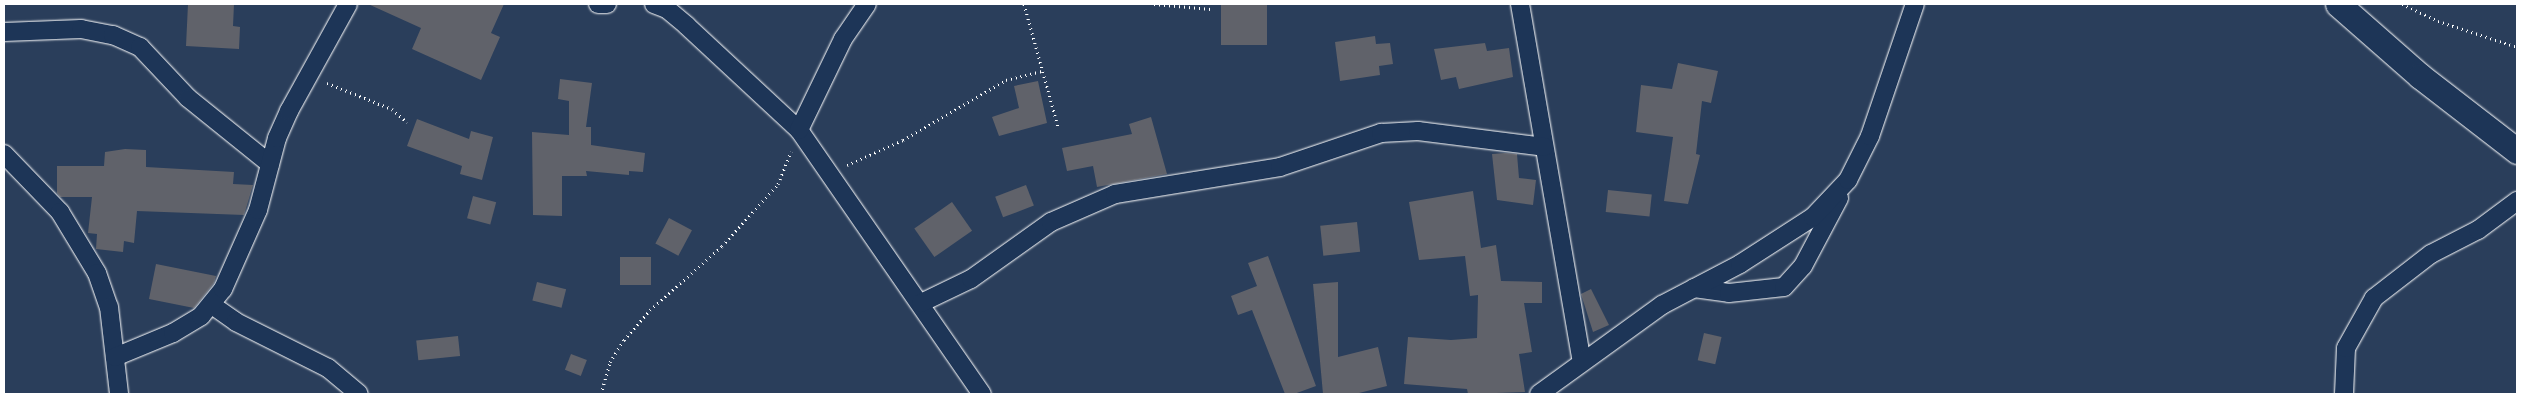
<!DOCTYPE html>
<html>
<head>
<meta charset="utf-8">
<style>
	body { margin:0 }
	#map { position:relative; width:2521px; height:398px; overflow:hidden; background:#2a3e5b; font-family:Caveat,sans-serif }
	div>[style] { position:absolute }
	.building>* { inset:0; background:#60626a; transform-origin:0 0 }
	.path>* { height:3px; margin-top:-1.5px; transform-origin:0; background:repeating-linear-gradient(90deg,#fff 0 1px,transparent 0 5px) }
	.roads { filter:drop-shadow(0 0 1px #fff) drop-shadow(0 0 1px #fff) }
	.street>* { height:18px; margin:-9px; padding:0 9px; transform-origin:9px; border-radius:9px; background:#1d3557 }
	.secondary>* { height:25px; margin:-12.5px; padding:0 12.5px; transform-origin:12.5px; border-radius:12.5px; background:#1d3557 }
	span { translate:-50% -50%; white-space:nowrap; text-align:center; line-height:1.15; -webkit-text-stroke:4px #1d3557; paint-order:stroke }
	.frame { position:absolute; inset:0; border:5px solid #fff; pointer-events:none }
</style>
</head>
<body>
<div id="map">
	<div class="building">
		<div style="clip-path:polygon(188px 4px,234px 4px,233px 26px,240px 27px,239px 49px,186px 46px)"></div>
		<div style="clip-path:polygon(368px 4px,504px 4px,491px 33px,500px 37px,481px 80px,412px 49px,421px 28px)"></div>
		<div style="left:1221px;top:4px;width:46px;height:41px"></div>
		<div style="clip-path:polygon(1375px 36px,1376px 44px,1390px 43px,1393px 64px,1379px 66px,1380px 75px,1340px 81px,1335px 42px)"></div>
		<div style="clip-path:polygon(1485px 43px,1487px 51px,1509px 48px,1513px 77px,1459px 89px,1456px 77px,1441px 80px,1434px 49px)"></div>
		<div style="clip-path:polygon(1678px 63px,1718px 71px,1711px 103px,1702px 101px,1696px 154px,1700px 155px,1688px 204px,1664px 201px,1673px 137px,1636px 132px,1641px 85px,1672px 89px)"></div>
		<div style="clip-path:polygon(560px 79px,592px 83px,586px 127px,591px 127px,591px 145px,645px 153px,643px 172px,629px 171px,629px 175px,586px 171px,587px 176px,562px 176px,562px 216px,533px 215px,532px 132px,569px 135px,569px 101px,558px 99px)"></div>
		<div style="clip-path:polygon(1038px 81px,1047px 123px,999px 136px,992px 117px,1019px 108px,1014px 86px)"></div>
		<div style="clip-path:polygon(1151px 117px,1167px 174px,1097px 187px,1093px 166px,1067px 171px,1062px 148px,1132px 134px,1129px 124px)"></div>
		<div style="clip-path:polygon(417px 119px,469px 139px,471px 131px,493px 137px,482px 180px,460px 174px,462px 166px,407px 146px)"></div>
		<div style="clip-path:polygon(125px 149px,146px 150px,146px 167px,234px 172px,233px 184px,253px 185px,244px 215px,137px 211px,134px 243px,124px 241px,123px 252px,96px 249px,97px 234px,88px 233px,92px 197px,60px 197px,57px 193px,57px 166px,104px 166px,105px 152px)"></div>
		<div style="clip-path:polygon(1505px 153px,1517px 154px,1519px 178px,1536px 180px,1533px 205px,1497px 200px,1492px 154px)"></div>
		<div style="left:1026px;top:185px;width:22px;height:33px;rotate:69deg"></div>
		<div style="left:1608px;top:190px;width:44px;height:22px;rotate:6deg"></div>
		<div style="clip-path:polygon(1473px 191px,1481px 248px,1496px 245px,1501px 281px,1542px 282px,1542px 303px,1524px 303px,1532px 352px,1519px 354px,1525px 392px,1468px 394px,1467px 389px,1404px 384px,1408px 337px,1451px 340px,1477px 338px,1478px 295px,1470px 296px,1465px 256px,1419px 260px,1409px 202px)"></div>
		<div style="left:473px;top:196px;width:24px;height:23px;rotate:15deg"></div>
		<div style="left:952px;top:202px;width:35px;height:46px;rotate:55deg"></div>
		<div style="left:669px;top:218px;width:26px;height:29px;rotate:28deg"></div>
		<div style="left:1357px;top:222px;width:30px;height:37px;rotate:84deg"></div>
		<div style="clip-path:polygon(1268px 256px,1316px 386px,1294px 394px,1285px 394px,1252px 310px,1238px 315px,1231px 296px,1257px 286px,1248px 263px)"></div>
		<div style="left:620px;top:257px;width:31px;height:28px"></div>
		<div style="clip-path:polygon(156px 264px,216px 276px,214px 283px,194px 308px,149px 299px)"></div>
		<div style="left:537px;top:282px;width:30px;height:19px;rotate:14deg"></div>
		<div style="clip-path:polygon(1338px 282px,1338px 357px,1378px 347px,1387px 386px,1355px 394px,1323px 394px,1313px 284px)"></div>
		<div style="clip-path:polygon(1591px 289px,1609px 325px,1593px 332px,1581px 294px)"></div>
		<div style="left:1704px;top:333px;width:18px;height:28px;rotate:13deg"></div>
		<div style="left:458px;top:336px;width:20px;height:42px;rotate:84deg"></div>
		<div style="left:571px;top:354px;width:17px;height:17px;rotate:21deg"></div>
	</div>
	<div class="path">
		<div style="left:1024px;top:4px;width:128px;rotate:74.5deg"></div>
		<div style="left:1154px;top:4px;width:57px;rotate:5deg"></div>
		<div style="left:2402px;top:4px;width:40px;rotate:25deg"></div>
		<div style="left:2438px;top:21px;width:83px;rotate:18.2deg"></div>
		<div style="left:327px;top:83px;width:70px;rotate:21.8deg"></div>
		<div style="left:392px;top:109px;width:20px;rotate:41deg"></div>
		<div style="left:847px;top:165px;width:61px;rotate:-24.1deg"></div>
		<div style="left:903px;top:140px;width:119px;rotate:-30.2deg"></div>
		<div style="left:1006px;top:80px;width:38px;rotate:-14deg"></div>
		<div style="left:601px;top:394px;width:33px;rotate:-74deg"></div>
		<div style="left:610px;top:362px;width:26px;rotate:-58deg"></div>
		<div style="left:624px;top:340px;width:40px;rotate:-49deg"></div>
		<div style="left:650px;top:310px;width:96px;rotate:-41.6deg"></div>
		<div style="left:722px;top:246px;width:84px;rotate:-47.9deg"></div>
		<div style="left:778px;top:184px;width:35px;rotate:-68deg"></div>
	</div>
	<div class="roads">
		<div class="street">
			<div style="left:598px;top:4px;width:9px"></div>
			<div style="left:654px;top:4px;width:14px;rotate:21deg"></div>
			<div style="left:667px;top:9px;width:26px;rotate:40deg"></div>
			<div style="left:687px;top:26px;width:153px;rotate:42.9deg"></div>
			<div style="left:799px;top:130px;width:321px;rotate:55.3deg"></div>
			<div style="left:1520px;top:4px;width:363px;rotate:80.2deg"></div>
			<div style="left:4px;top:32px;width:77px;rotate:-2.2deg"></div>
			<div style="left:81px;top:29px;width:33px;rotate:11deg"></div>
			<div style="left:113px;top:35px;width:30px;rotate:24deg"></div>
			<div style="left:140px;top:47px;width:70px;rotate:46.7deg"></div>
			<div style="left:188px;top:98px;width:105px;rotate:38.8deg"></div>
			<div style="left:799px;top:130px;width:101px;rotate:-64.2deg"></div>
			<div style="left:843px;top:39px;width:42px;rotate:-55.6deg"></div>
			<div style="left:4px;top:154px;width:81px;rotate:46deg"></div>
			<div style="left:60px;top:212px;width:71px;rotate:58.8deg"></div>
			<div style="left:97px;top:273px;width:36px;rotate:71deg"></div>
			<div style="left:109px;top:307px;width:88px;rotate:83.4deg"></div>
			<div style="left:1694px;top:288px;width:35px;rotate:8deg"></div>
			<div style="left:1729px;top:293px;width:55px;rotate:-6.2deg"></div>
			<div style="left:1784px;top:287px;width:28px;rotate:-48deg"></div>
			<div style="left:1803px;top:266px;width:77px;rotate:-62.1deg"></div>
			<div style="left:921px;top:303px;width:55px;rotate:-25.6deg"></div>
			<div style="left:971px;top:279px;width:98px;rotate:-35.5deg"></div>
			<div style="left:1051px;top:222px;width:70px;rotate:-23.6deg"></div>
			<div style="left:1115px;top:194px;width:167px;rotate:-9.3deg"></div>
			<div style="left:1280px;top:167px;width:107px;rotate:-18.6deg"></div>
			<div style="left:1381px;top:133px;width:37px;rotate:-3deg"></div>
			<div style="left:1418px;top:131px;width:127px;rotate:7.2deg"></div>
			<div style="left:212px;top:305px;width:29px;rotate:35deg"></div>
			<div style="left:236px;top:322px;width:103px;rotate:26.6deg"></div>
			<div style="left:328px;top:368px;width:40px;rotate:40deg"></div>
			<div style="left:115px;top:357px;width:63px;rotate:-22.5deg"></div>
			<div style="left:173px;top:333px;width:33px;rotate:-31deg"></div>
			<div style="left:201px;top:316px;width:35px;rotate:-51deg"></div>
			<div style="left:223px;top:289px;width:86px;rotate:-66.1deg"></div>
			<div style="left:258px;top:210px;width:74px;rotate:-75.2deg"></div>
			<div style="left:277px;top:138px;width:30px;rotate:-66deg"></div>
			<div style="left:289px;top:111px;width:122px;rotate:-61.1deg"></div>
			<div style="left:1539px;top:394px;width:152px;rotate:-35.9deg"></div>
			<div style="left:1662px;top:305px;width:88px;rotate:-27.7deg"></div>
			<div style="left:1740px;top:264px;width:87px;rotate:-32.8deg"></div>
			<div style="left:1813px;top:217px;width:51px;rotate:-46.6deg"></div>
			<div style="left:1848px;top:180px;width:49px;rotate:-63.4deg"></div>
			<div style="left:1870px;top:136px;width:139px;rotate:-71.2deg"></div>
			<div style="left:2344px;top:394px;width:46px;rotate:-87.5deg"></div>
			<div style="left:2346px;top:348px;width:57px;rotate:-60.8deg"></div>
			<div style="left:2374px;top:298px;width:72px;rotate:-37.7deg"></div>
			<div style="left:2431px;top:254px;width:53px;rotate:-27.1deg"></div>
			<div style="left:2478px;top:230px;width:49px;rotate:-36.6deg"></div>
		</div>
		<div class="secondary">
			<div style="left:2338px;top:4px;width:109px;rotate:41.3deg"></div>
			<div style="left:2420px;top:76px;width:123px;rotate:37.7deg"></div>
		</div>
	</div>
	<div class="frame"></div>
</div>
</body>
</html>
